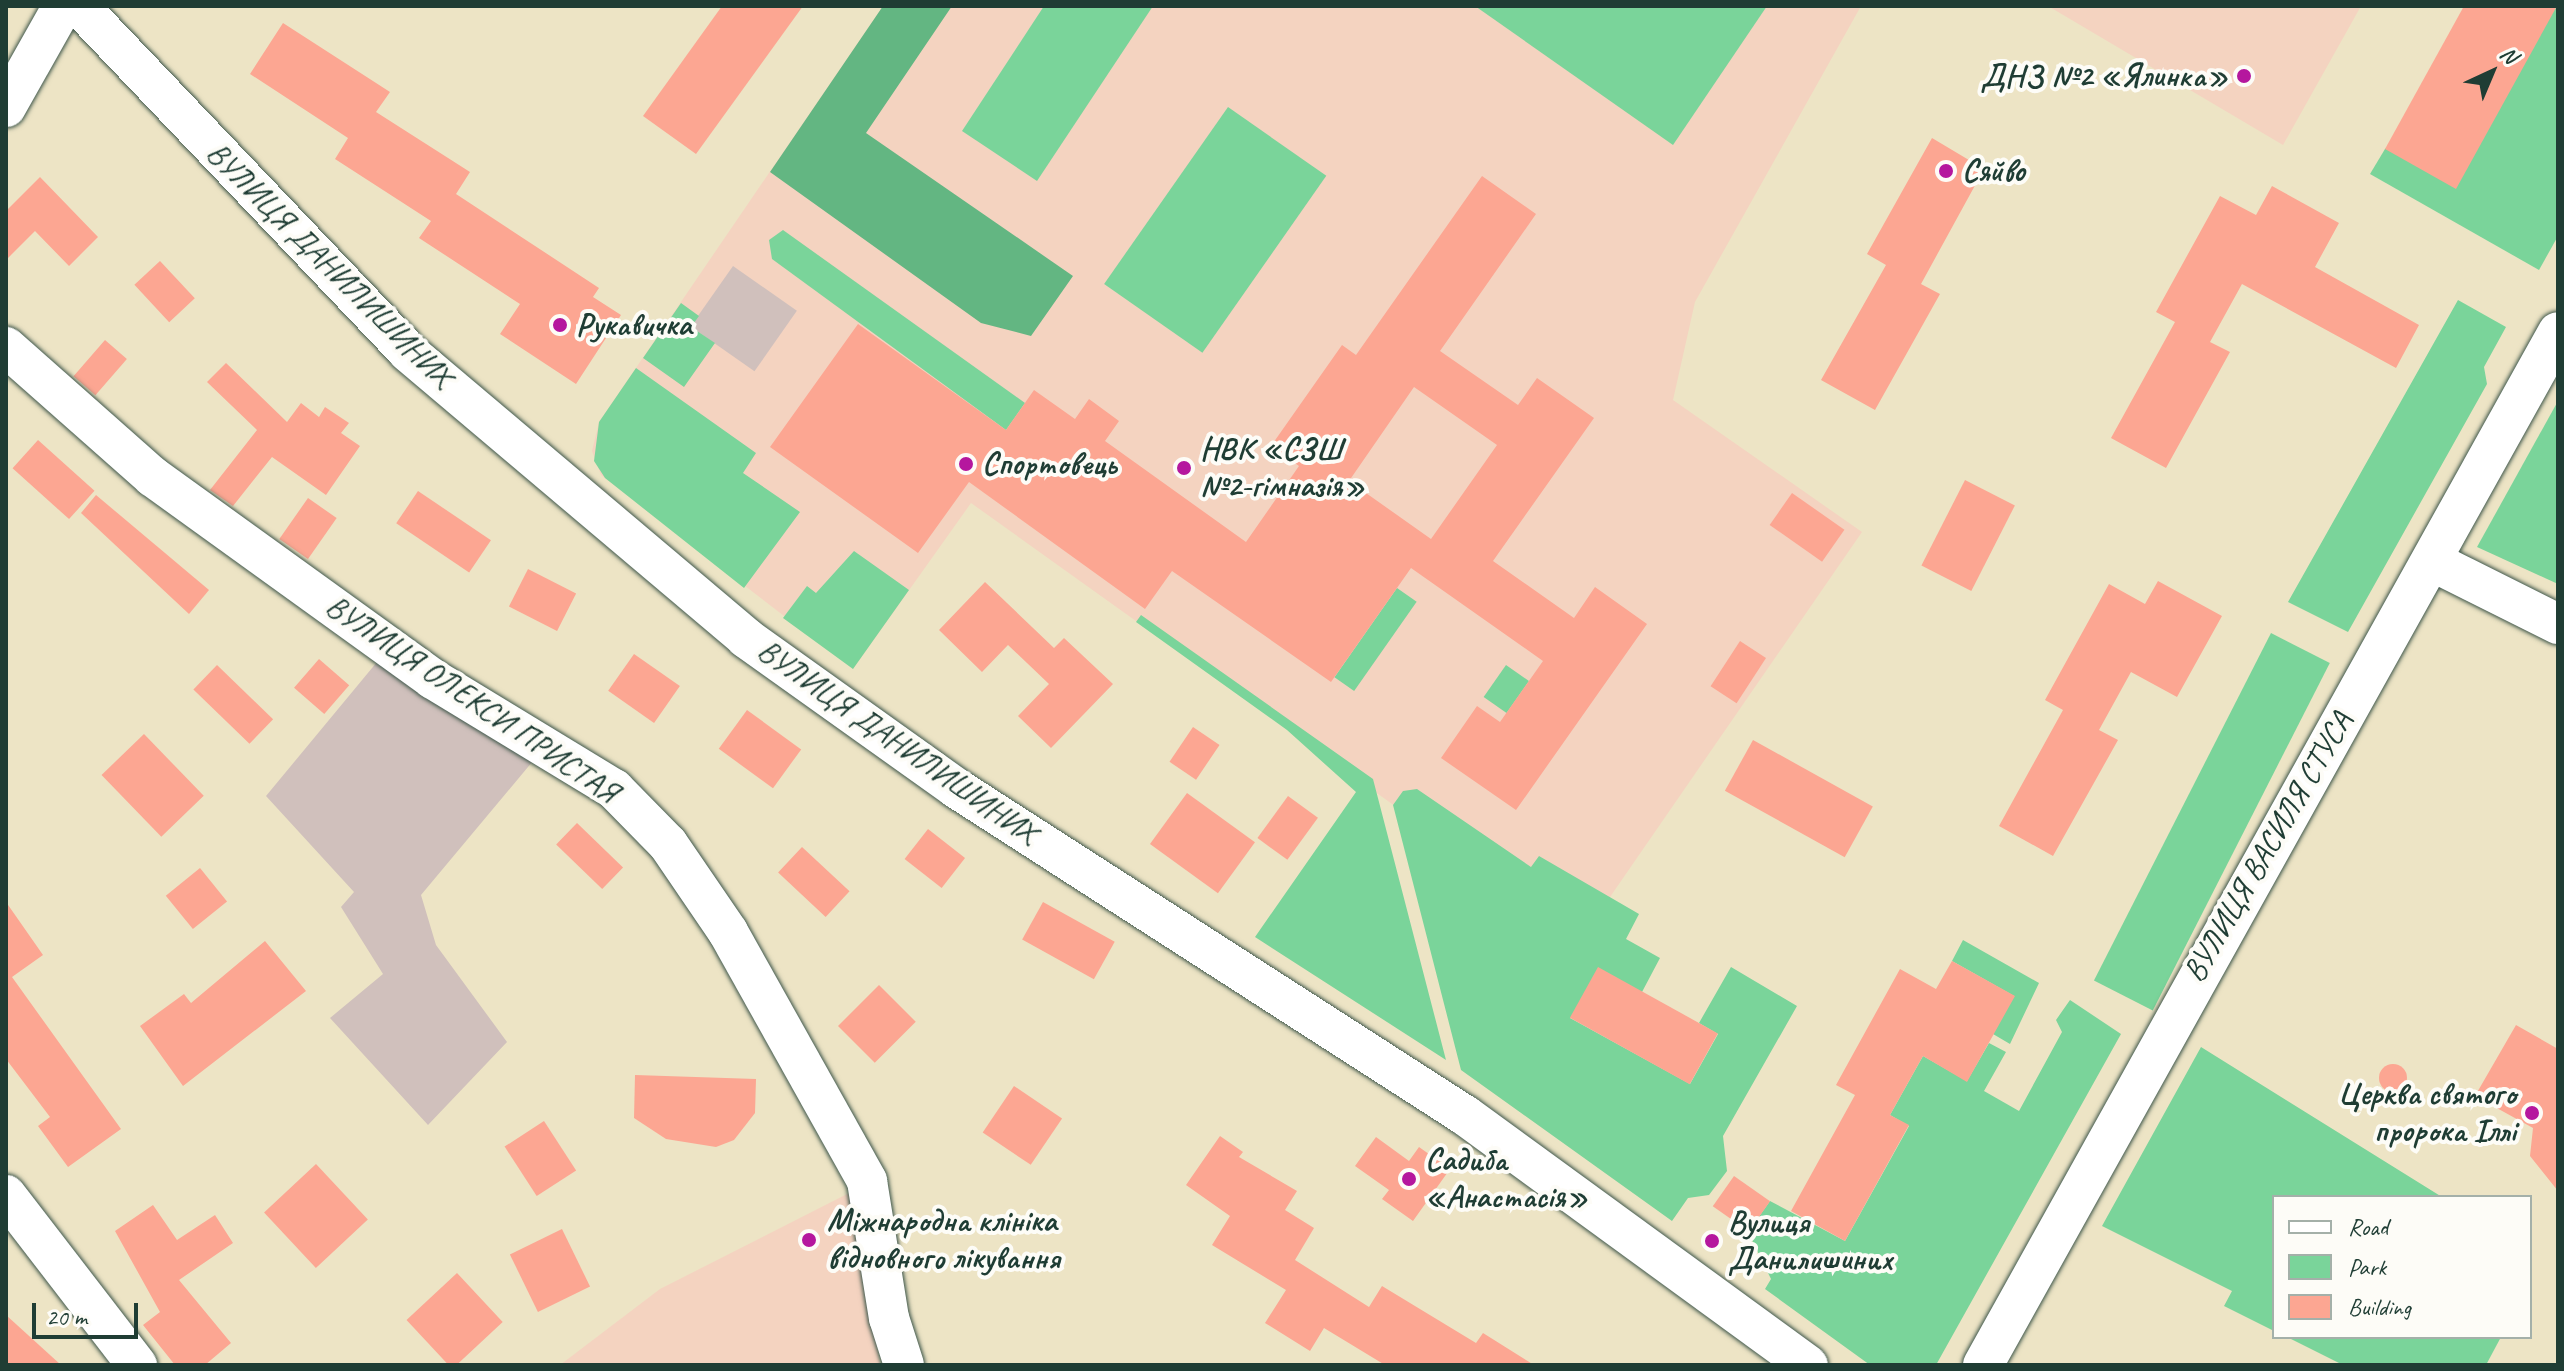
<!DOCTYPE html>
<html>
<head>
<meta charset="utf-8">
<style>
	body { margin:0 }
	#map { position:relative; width:2564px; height:1371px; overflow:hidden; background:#ede4c5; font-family:Caveat,sans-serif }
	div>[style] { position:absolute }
	.built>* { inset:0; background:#f4d3c0 }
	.industrial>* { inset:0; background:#d0c0bc; transform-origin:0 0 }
	.green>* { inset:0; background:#7ad49a; transform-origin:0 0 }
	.forest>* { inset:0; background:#63b682 }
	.building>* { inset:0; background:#fca692; transform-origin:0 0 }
	.round { border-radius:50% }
	.roads { filter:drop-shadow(0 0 2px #3e564a) drop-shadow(0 0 2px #3e564a) }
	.minor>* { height:40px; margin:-20px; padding:0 20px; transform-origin:20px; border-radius:20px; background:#fff }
	.dots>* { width:22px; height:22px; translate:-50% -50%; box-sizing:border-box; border:4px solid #fdfcf7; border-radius:50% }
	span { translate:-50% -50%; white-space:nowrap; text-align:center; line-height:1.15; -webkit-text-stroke:8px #fdfcf7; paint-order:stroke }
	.poi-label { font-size:32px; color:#1f3d34; font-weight:700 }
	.right { translate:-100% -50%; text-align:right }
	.left { translate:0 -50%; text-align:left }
	.street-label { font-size:32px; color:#1f3d34 }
	.frame { position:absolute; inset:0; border:8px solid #1f3d34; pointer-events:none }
	.legend { position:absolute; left:2272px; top:1195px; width:260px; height:144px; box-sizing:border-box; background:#fdfcf7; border:2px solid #a4b0a9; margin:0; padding:10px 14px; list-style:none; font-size:24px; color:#1f3d34 }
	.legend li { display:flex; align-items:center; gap:16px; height:40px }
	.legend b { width:40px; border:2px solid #a4b0a9 }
	.north { position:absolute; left:2452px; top:32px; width:80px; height:80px; -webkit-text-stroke:6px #fdfcf7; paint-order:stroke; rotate:44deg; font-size:22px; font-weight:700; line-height:32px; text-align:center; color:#1f3d34 }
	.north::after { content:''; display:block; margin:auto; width:28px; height:36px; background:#1f3d34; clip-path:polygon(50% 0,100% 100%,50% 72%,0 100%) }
	.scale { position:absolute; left:32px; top:1303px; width:106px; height:36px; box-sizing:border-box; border:4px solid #1f3d34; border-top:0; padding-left:10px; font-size:24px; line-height:28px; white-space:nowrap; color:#1f3d34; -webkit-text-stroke:6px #fdfcf7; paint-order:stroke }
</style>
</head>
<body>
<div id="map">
	<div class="built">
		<div style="clip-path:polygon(883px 6px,1861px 6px,1695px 302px,1673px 400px,1862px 532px,1581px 939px,971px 503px,853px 669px,601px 475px,592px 451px,599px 422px)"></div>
		<div style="clip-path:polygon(2048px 6px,2361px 6px,2283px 145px)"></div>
		<div style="clip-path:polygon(853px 1191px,880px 1365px,560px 1365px,660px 1289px)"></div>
	</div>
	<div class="industrial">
		<div style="left:733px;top:266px;width:78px;height:74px;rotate:35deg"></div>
		<div style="clip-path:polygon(377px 662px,533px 761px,421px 895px,436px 945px,507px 1042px,428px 1125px,330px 1018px,383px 974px,341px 907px,354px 892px,266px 796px)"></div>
	</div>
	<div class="green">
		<div style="clip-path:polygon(1044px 6px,1153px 6px,1037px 181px,962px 131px)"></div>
		<div style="clip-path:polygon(1475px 6px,1767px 6px,1673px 145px)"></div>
		<div style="clip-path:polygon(2558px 6px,2558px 236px,2539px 270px,2370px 174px,2385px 149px)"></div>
		<div style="left:1228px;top:107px;width:120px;height:216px;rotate:35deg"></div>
		<div style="clip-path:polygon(783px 230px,1025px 403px,1006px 430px,772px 259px,769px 240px)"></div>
		<div style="clip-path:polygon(2458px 300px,2506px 327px,2484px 367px,2487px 384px,2348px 632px,2288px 602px)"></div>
		<div style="clip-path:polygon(681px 303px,699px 316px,691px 327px,715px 343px,684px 387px,643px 358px)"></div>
		<div style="clip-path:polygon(636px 368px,756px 453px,743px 473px,800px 512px,744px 588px,605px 478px,594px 461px,599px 422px)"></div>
		<div style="clip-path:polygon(2558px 401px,2558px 584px,2477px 547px)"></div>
		<div style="clip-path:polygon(854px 551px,909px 590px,853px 669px,783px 618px,807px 586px,816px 593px)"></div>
		<div style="left:1397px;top:588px;width:24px;height:109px;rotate:35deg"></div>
		<div style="clip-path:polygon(1141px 615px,1373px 779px,1446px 1060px,1255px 937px,1356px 792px,1287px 730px,1136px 622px)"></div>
		<div style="left:2271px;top:633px;width:66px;height:390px;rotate:27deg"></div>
		<div style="left:1506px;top:665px;width:28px;height:39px;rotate:35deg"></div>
		<div style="clip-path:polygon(1417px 789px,1531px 867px,1539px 856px,1639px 914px,1626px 939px,1660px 958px,1642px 992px,1570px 1018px,1690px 1084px,1718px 1034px,1699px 1023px,1731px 967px,1797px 1006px,1723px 1136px,1727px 1171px,1709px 1195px,1688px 1198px,1672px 1221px,1461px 1070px,1393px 805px,1403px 791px)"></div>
		<div style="clip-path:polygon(1963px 940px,2039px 983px,2010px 1044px,1993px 1034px,2014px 996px,1952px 961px)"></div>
		<div style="clip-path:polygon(2070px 1000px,2121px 1034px,1936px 1365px,1870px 1365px,1765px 1289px,1771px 1279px,1748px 1232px,1770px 1201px,1845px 1241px,1909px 1126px,1890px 1115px,1923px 1056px,1967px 1081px,1989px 1043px,2006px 1052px,1984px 1091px,2019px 1111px,2062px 1032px,2056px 1020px)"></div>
		<div style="clip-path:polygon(2201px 1047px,2442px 1197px,2274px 1197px,2274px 1331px,2224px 1306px,2232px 1291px,2102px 1226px)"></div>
		<div style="clip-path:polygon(2287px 1337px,2501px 1337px,2486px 1365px,2343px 1365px)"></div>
	</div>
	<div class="forest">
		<div style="clip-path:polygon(883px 6px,952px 6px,866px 133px,1073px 276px,1031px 336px,981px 323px,770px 172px)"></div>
	</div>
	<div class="building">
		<div style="clip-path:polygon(722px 6px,803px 6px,696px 154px,643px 116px)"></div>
		<div style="clip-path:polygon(2464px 6px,2557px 6px,2456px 189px,2385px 149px)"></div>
		<div style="clip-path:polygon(283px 23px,390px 92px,376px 112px,470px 172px,456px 194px,599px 288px,593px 297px,621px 315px,576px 384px,500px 334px,520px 304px,419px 238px,431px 221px,335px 159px,348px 138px,250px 74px)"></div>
		<div style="clip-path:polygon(1932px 138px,1984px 169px,1921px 284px,1940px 294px,1875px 410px,1821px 380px,1886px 265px,1867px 254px)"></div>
		<div style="clip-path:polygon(evenodd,1482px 176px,1536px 214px,1440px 351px,1518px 405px,1537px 378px,1594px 418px,1493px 561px,1574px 618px,1595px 587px,1647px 624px,1516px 810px,1441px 758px,1477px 706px,1500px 722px,1543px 661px,1411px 568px,1331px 682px,1172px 571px,1145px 609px,969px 482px,918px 553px,770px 447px,858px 324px,1006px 430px,1034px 390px,1075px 419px,1089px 399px,1119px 421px,1105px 441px,1246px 542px,1299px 466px,1271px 446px,1342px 345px,1356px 355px,1482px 176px,1414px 387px,1497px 445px,1431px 539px,1349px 481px,1414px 387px)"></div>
		<div style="clip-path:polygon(40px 177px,98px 237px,69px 266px,35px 231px,6px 260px,6px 211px)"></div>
		<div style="clip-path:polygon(2272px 186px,2339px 223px,2315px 267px,2419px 325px,2396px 368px,2242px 284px,2210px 342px,2230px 352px,2166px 468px,2111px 438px,2175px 322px,2156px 312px,2220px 196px,2256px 215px)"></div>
		<div style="left:160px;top:261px;width:51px;height:35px;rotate:47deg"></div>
		<div style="left:105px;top:340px;width:29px;height:48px;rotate:41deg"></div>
		<div style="clip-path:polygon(226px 363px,287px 422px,301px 403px,319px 417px,325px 407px,349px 423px,341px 433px,360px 446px,326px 495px,272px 457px,233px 506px,210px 490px,257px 430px,207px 382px)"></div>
		<div style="left:38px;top:440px;width:76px;height:38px;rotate:42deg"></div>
		<div style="left:1965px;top:480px;width:56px;height:96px;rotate:27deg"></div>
		<div style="left:418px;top:491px;width:88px;height:39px;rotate:34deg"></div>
		<div style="left:1792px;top:493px;width:64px;height:39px;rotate:35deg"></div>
		<div style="clip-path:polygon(96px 495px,209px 590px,189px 614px,81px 513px)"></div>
		<div style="left:308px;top:498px;width:35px;height:50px;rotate:35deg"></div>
		<div style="left:528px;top:569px;width:54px;height:42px;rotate:27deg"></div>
		<div style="clip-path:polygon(2158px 581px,2222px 616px,2177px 697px,2131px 672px,2099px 730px,2118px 740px,2053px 856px,1999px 826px,2063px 710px,2045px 700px,2109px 584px,2145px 604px)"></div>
		<div style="clip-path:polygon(985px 582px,1054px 648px,1064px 638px,1113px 684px,1051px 748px,1018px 716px,1049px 684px,1008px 645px,982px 672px,939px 630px)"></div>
		<div style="left:1740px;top:641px;width:31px;height:54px;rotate:33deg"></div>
		<div style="left:634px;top:654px;width:56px;height:45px;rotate:35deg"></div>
		<div style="left:319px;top:659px;width:40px;height:38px;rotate:41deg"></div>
		<div style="left:217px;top:665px;width:78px;height:34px;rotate:44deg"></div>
		<div style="left:747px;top:710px;width:67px;height:48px;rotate:36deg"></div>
		<div style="left:1193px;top:727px;width:32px;height:42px;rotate:34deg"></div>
		<div style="left:144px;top:734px;width:86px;height:59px;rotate:46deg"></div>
		<div style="left:1753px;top:740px;width:137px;height:58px;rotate:29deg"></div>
		<div style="left:1187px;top:793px;width:84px;height:63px;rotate:36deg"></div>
		<div style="left:1288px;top:796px;width:37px;height:52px;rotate:36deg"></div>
		<div style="left:577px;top:823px;width:64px;height:30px;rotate:44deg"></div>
		<div style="left:928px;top:829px;width:47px;height:38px;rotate:38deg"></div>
		<div style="left:802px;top:847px;width:65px;height:35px;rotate:43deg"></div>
		<div style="left:200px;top:868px;width:43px;height:44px;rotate:51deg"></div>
		<div style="clip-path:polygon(6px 902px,43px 955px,12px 977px,121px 1129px,68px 1167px,38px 1126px,50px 1117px,6px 1059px)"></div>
		<div style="left:1043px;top:902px;width:82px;height:43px;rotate:29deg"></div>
		<div style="clip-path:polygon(265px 941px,306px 991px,183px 1086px,140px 1026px,184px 994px,191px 1003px)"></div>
		<div style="clip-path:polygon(1952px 961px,2015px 996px,1967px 1082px,1923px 1056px,1890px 1115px,1909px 1125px,1845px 1241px,1791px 1211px,1855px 1095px,1836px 1085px,1900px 969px,1936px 989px)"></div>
		<div style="left:1598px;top:967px;width:137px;height:58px;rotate:29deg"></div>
		<div style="left:879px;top:985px;width:52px;height:58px;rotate:45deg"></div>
		<div style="clip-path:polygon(2516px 1025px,2558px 1049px,2558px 1191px,2530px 1156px,2533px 1128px,2475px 1096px)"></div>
		<div class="round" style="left:2379px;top:1064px;width:28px;height:28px"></div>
		<div style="clip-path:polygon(635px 1075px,756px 1079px,755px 1113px,734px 1140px,716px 1147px,666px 1139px,634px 1118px)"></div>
		<div style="left:1014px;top:1086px;width:58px;height:56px;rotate:34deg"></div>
		<div style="left:544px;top:1121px;width:59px;height:47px;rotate:57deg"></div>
		<div style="clip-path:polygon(1220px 1136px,1243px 1152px,1239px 1157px,1297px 1191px,1285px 1210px,1314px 1228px,1295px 1260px,1369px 1307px,1382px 1286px,1476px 1343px,1483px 1333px,1534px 1365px,1385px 1365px,1324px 1328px,1310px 1351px,1265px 1323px,1286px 1290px,1212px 1245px,1230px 1216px,1186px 1185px)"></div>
		<div style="clip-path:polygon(1376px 1137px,1409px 1161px,1419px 1147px,1450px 1169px,1413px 1221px,1382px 1199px,1389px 1190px,1355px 1166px)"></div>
		<div style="left:316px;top:1164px;width:76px;height:71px;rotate:47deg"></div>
		<div style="left:1734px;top:1176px;width:44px;height:37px;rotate:35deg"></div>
		<div style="clip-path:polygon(153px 1205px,177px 1240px,215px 1215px,233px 1243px,179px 1280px,231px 1343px,205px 1365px,175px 1365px,143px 1325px,160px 1312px,115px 1231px)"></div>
		<div style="left:562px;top:1229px;width:64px;height:58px;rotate:64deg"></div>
		<div style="left:457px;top:1273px;width:67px;height:69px;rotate:47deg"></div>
		<div style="clip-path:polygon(6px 1315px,61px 1365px,6px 1365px)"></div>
	</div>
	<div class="roads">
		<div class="minor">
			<div style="left:79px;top:6px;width:477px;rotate:46.4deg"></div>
			<div style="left:408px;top:352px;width:443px;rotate:40.2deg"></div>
			<div style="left:746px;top:638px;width:258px;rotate:35.5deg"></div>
			<div style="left:956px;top:788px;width:606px;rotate:32.75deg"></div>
			<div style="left:1466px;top:1116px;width:423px;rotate:36.1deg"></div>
			<div style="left:6px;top:107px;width:116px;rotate:-60.6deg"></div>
			<div style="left:6px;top:347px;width:196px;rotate:41.5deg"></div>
			<div style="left:153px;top:477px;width:345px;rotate:35.8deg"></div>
			<div style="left:433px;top:679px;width:212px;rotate:31.3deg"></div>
			<div style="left:614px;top:789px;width:77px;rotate:45.5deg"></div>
			<div style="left:668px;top:844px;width:107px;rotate:55.7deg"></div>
			<div style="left:728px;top:932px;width:285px;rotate:60.8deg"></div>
			<div style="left:867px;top:1181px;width:139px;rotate:80.9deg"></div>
			<div style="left:889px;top:1318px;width:49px;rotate:72.3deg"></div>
			<div style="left:2432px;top:561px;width:141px;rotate:26.6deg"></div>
			<div style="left:6px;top:1195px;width:215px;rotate:52.4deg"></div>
			<div style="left:1983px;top:1365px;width:1182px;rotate:-60.9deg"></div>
		</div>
	</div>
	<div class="dots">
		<div style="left:2244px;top:76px;background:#b5179e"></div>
		<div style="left:1946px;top:171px;background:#b5179e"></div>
		<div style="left:560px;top:325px;background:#b5179e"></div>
		<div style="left:966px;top:464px;background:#b5179e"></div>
		<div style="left:1184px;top:468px;background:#b5179e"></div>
		<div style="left:2532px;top:1113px;background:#b5179e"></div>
		<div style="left:1409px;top:1179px;background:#b5179e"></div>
		<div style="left:809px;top:1240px;background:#b5179e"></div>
		<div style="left:1712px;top:1241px;background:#b5179e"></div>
	</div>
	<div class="poi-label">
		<span class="right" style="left:2228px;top:76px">ДНЗ №2 «Ялинка»</span>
		<span class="left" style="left:1962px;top:171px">Сяйво</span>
		<span class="left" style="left:576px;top:325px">Рукавичка</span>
		<span class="left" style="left:1200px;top:468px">НВК «СЗШ<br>№2-гімназія»</span>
		<span class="left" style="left:982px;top:464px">Спортовець</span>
		<span class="right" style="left:2516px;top:1113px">Церква святого<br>пророка Іллі</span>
		<span class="left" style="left:1425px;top:1179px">Садиба<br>«Анастасія»</span>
		<span class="left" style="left:827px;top:1240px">Міжнародна клініка<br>відновного лікування</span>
		<span class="left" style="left:1728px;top:1241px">Вулиця<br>Данилишиних</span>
	</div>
	<div class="street-label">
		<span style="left:329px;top:265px;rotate:45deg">ВУЛИЦЯ ДАНИЛИШИНИХ</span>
		<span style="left:472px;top:699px;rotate:34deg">ВУЛИЦЯ ОЛЕКСИ ПРИСТАЯ</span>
		<span style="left:897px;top:742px;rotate:35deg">ВУЛИЦЯ ДАНИЛИШИНИХ</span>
		<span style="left:2268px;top:847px;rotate:-60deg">ВУЛИЦЯ ВАСИЛЯ СТУСА</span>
	</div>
	<div class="frame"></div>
	<ul class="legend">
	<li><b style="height:10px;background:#fff"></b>Road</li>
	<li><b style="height:22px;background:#7ad49a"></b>Park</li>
	<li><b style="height:22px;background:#fca692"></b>Building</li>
	</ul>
	<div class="north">N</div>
	<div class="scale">20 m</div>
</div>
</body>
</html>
